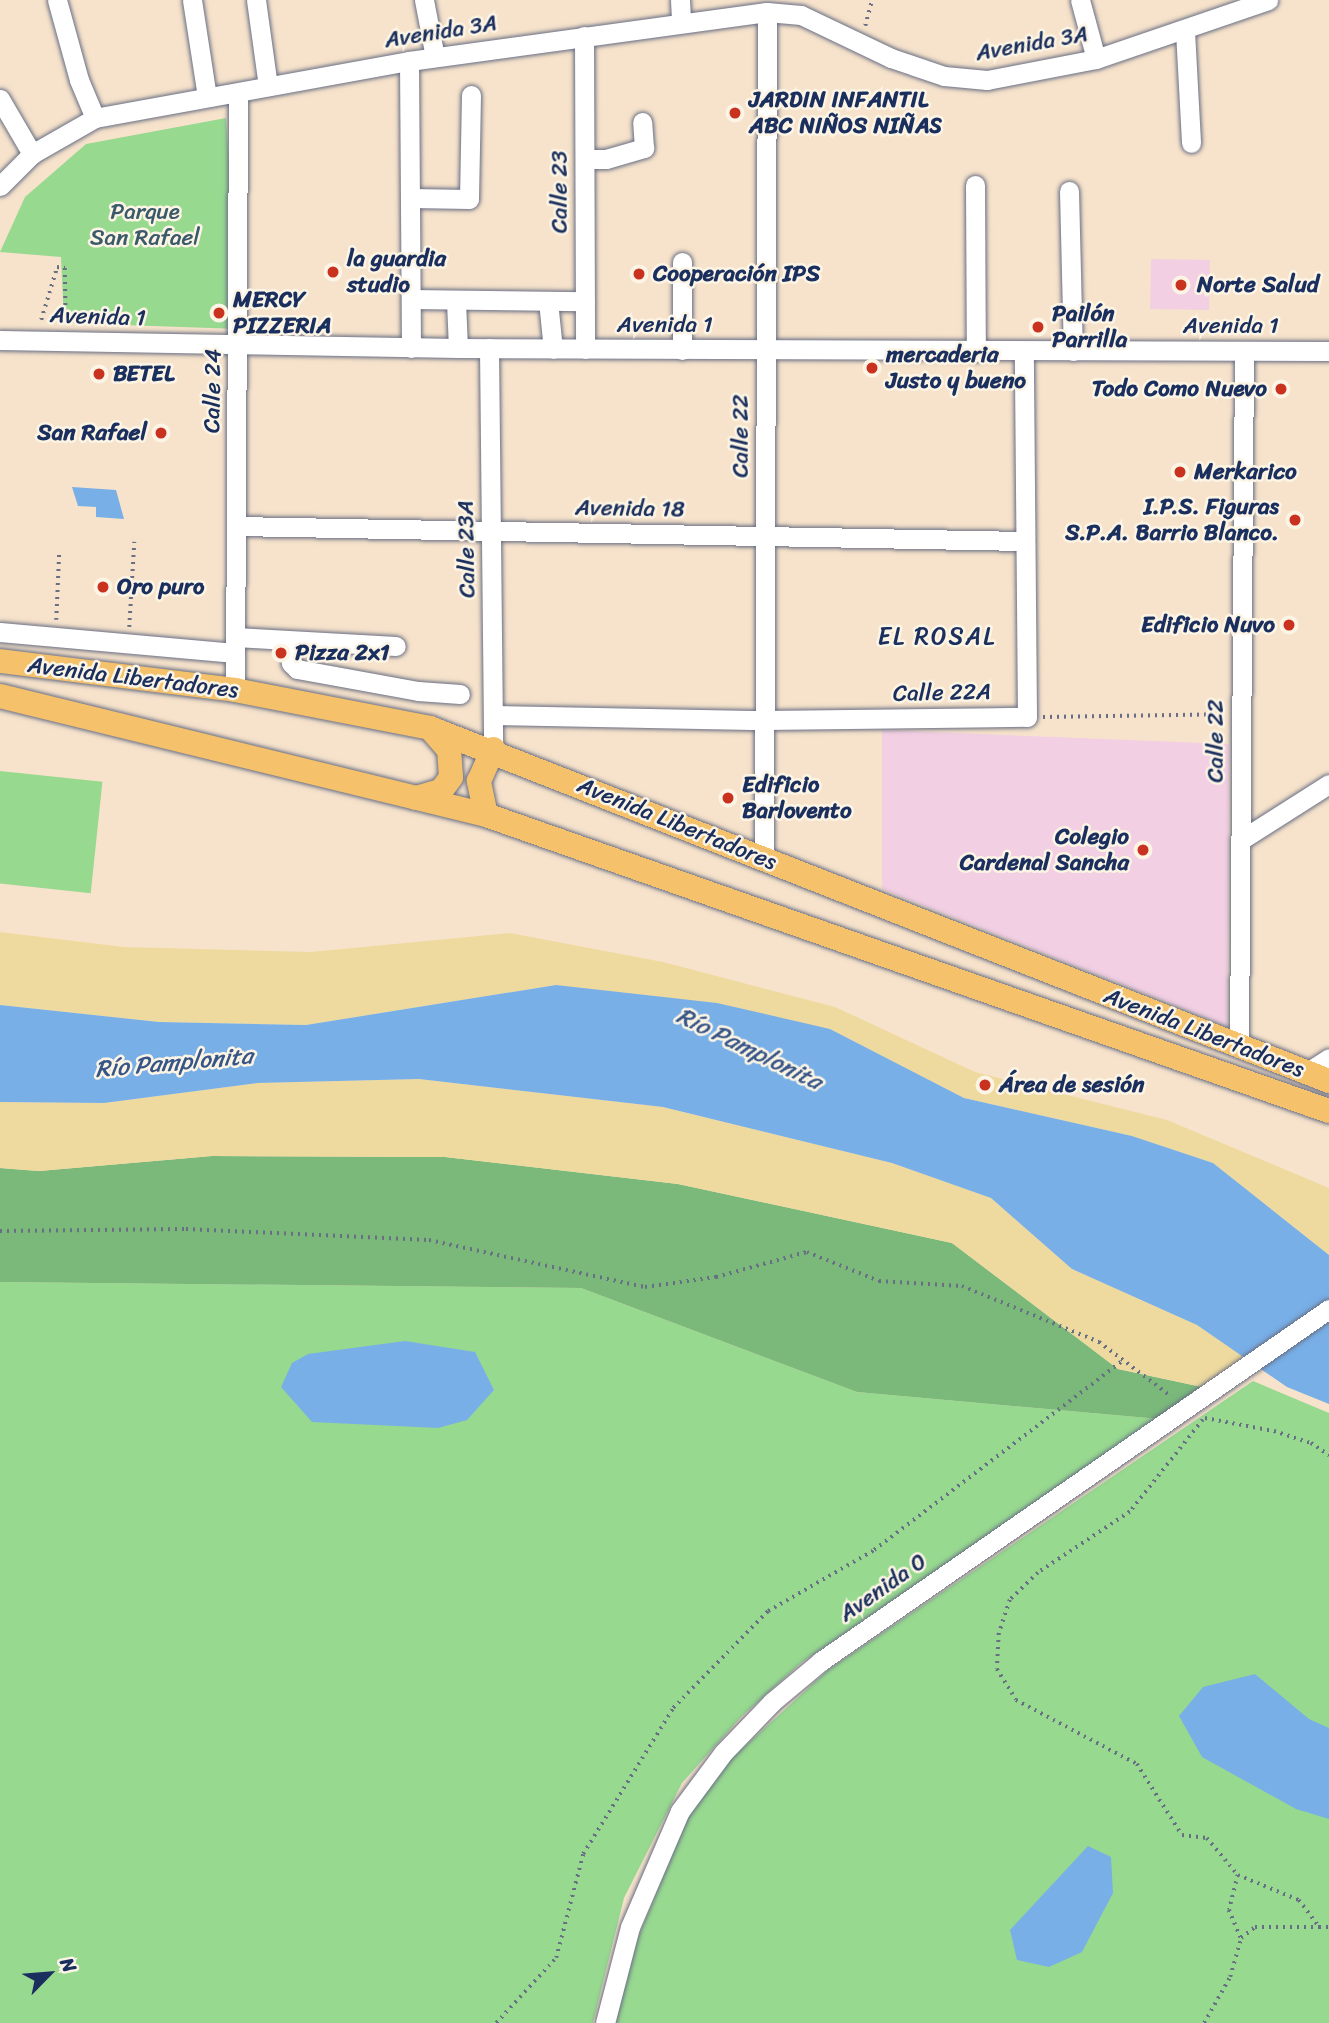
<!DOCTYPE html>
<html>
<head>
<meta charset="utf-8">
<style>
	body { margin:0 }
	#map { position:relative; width:1329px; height:2023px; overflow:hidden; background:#f7e3cb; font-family:Sriracha,sans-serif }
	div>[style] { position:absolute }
	.built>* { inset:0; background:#f2cfe2; transform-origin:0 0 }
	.green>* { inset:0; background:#98d990; transform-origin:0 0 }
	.forest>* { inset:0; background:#7ab97a }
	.sand>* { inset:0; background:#eeda9e }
	.water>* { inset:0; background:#78afe7 }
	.path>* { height:3.5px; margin-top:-1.75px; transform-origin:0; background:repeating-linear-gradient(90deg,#686e84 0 2px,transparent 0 7px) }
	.roads { filter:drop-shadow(0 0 2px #686e84) drop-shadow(0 0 2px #686e84) }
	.minor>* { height:19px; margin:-9.5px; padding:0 9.5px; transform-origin:9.5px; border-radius:9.5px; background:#fff }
	.major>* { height:24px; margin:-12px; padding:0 12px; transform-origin:12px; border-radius:12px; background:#f5c16b }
	.dots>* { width:19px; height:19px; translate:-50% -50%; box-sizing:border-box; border:4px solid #fcf5e5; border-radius:50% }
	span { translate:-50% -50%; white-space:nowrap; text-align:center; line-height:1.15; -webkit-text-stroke:5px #fcf5e5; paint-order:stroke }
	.street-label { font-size:23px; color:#1b2f5e }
	.poi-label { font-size:23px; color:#1b2f5e; font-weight:700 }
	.left { translate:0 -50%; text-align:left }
	.right { translate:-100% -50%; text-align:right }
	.park-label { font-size:23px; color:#3a5a6a }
	.neighbourhood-label { font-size:24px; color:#1b2f5e; letter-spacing:2px }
	.water-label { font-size:24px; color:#375587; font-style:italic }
	.north { position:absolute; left:14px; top:1939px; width:70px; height:70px; -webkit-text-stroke:5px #fcf5e5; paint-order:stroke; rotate:65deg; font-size:19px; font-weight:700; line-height:28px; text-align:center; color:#1b2f5e }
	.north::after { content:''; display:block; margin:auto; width:24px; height:32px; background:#1b2f5e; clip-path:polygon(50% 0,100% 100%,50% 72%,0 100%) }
</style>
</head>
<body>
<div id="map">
	<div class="built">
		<div style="left:1151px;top:259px;width:59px;height:50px;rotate:1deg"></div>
		<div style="clip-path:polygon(882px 730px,1229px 744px,1227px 1026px,882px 889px)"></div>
	</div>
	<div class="green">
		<div style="clip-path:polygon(226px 118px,240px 329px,64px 323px,61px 257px,0 252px,25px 197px,86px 144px)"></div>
		<div style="left:0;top:771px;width:103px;height:112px;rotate:6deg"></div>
		<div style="clip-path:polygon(0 1282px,581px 1288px,857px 1392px,1159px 1419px,801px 1663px,741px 1717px,682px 1783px,624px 1898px,593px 2023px,0 2023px)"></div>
		<div style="clip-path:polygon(1253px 1381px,1329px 1413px,1329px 2023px,616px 2023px,631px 1954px,689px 1815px,730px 1760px,828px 1670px)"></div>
	</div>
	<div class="forest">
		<div style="clip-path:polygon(212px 1156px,445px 1157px,678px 1184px,952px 1243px,1118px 1369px,1202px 1387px,1159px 1419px,857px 1392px,581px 1288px,0 1282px,0 1168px,39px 1171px)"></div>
	</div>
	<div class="sand">
		<div style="clip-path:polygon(0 932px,124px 947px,311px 952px,510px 933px,663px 962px,835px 1007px,975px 1072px,1167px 1120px,1329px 1188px,1329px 1255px,1213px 1163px,1132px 1136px,964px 1098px,830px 1029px,556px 985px,306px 1025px,159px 1022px,0 1005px)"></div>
		<div style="clip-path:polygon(419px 1079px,663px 1107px,892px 1163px,991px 1198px,1072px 1269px,1197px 1325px,1244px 1357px,1202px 1387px,1118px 1369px,952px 1243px,678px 1184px,445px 1157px,212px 1156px,39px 1171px,0 1168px,0 1102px,104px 1103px,257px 1083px)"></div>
	</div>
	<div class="water">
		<div style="clip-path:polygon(72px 487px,116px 490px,124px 519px,96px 517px,96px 507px,78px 506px)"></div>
		<div style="clip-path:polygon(556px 985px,717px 1003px,830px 1029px,964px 1098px,1132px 1136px,1213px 1163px,1329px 1255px,1329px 1404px,1287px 1387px,1197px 1325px,1072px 1269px,991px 1198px,892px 1163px,663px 1107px,419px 1079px,257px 1083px,104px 1103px,0 1102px,0 1005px,159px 1022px,306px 1025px)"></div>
		<div style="clip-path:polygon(405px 1341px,475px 1352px,494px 1390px,467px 1420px,438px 1428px,312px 1422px,281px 1387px,292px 1363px,308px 1354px)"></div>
		<div style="clip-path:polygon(1255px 1674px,1309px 1719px,1329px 1728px,1329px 1819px,1296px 1809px,1202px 1757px,1179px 1716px,1203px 1687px)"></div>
		<div style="clip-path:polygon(1088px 1846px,1111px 1857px,1113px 1893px,1082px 1952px,1049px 1967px,1017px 1960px,1010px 1930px)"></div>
	</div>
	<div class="path">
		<div style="left:865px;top:26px;width:27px;rotate:-75deg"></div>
		<div style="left:41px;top:320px;width:55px;rotate:-73.2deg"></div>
		<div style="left:57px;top:267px;width:8px;rotate:7deg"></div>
		<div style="left:65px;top:268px;width:56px;rotate:89deg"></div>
		<div style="left:56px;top:620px;width:68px;rotate:-87.5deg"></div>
		<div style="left:129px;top:627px;width:85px;rotate:-86.6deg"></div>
		<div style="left:1043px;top:717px;width:182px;rotate:-0.9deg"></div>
		<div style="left:0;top:1231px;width:186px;rotate:-0.6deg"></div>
		<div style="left:186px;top:1229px;width:243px;rotate:2.6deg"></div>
		<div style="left:429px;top:1240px;width:221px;rotate:12.3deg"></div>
		<div style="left:645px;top:1287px;width:72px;rotate:-8deg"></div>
		<div style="left:716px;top:1277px;width:94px;rotate:-15.4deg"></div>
		<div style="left:807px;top:1252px;width:78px;rotate:21.9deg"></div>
		<div style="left:879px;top:1281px;width:83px;rotate:3.4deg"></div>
		<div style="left:962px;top:1286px;width:148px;rotate:22.2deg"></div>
		<div style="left:1099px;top:1342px;width:91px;rotate:37deg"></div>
		<div style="left:1205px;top:1418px;width:70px;rotate:10.7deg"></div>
		<div style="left:1274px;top:1431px;width:39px;rotate:18deg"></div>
		<div style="left:1311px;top:1443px;width:22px;rotate:34deg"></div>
		<div style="left:1203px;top:1420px;width:117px;rotate:128.4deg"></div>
		<div style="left:1130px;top:1512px;width:110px;rotate:146.5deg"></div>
		<div style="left:1038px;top:1573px;width:39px;rotate:136deg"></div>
		<div style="left:1010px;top:1600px;width:35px;rotate:108deg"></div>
		<div style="left:999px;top:1633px;width:36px;rotate:93deg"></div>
		<div style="left:997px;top:1669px;width:36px;rotate:58deg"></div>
		<div style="left:1016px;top:1700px;width:137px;rotate:27.9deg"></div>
		<div style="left:1137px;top:1764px;width:84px;rotate:57.6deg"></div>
		<div style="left:1182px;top:1835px;width:25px;rotate:7deg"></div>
		<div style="left:1207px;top:1838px;width:48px;rotate:50deg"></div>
		<div style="left:1238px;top:1875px;width:66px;rotate:22.3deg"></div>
		<div style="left:1299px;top:1900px;width:34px;rotate:53deg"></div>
		<div style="left:1319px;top:1927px;width:10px"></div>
		<div style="left:1238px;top:1875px;width:36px;rotate:104deg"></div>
		<div style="left:1229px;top:1910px;width:30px;rotate:67deg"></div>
		<div style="left:496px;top:2023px;width:88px;rotate:-47.3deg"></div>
		<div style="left:556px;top:1958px;width:107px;rotate:-75.4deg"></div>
		<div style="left:583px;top:1854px;width:172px;rotate:-58.3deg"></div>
		<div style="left:673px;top:1708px;width:136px;rotate:-45.6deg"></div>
		<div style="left:768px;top:1611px;width:122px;rotate:-29.9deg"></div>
		<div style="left:874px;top:1550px;width:312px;rotate:-37.3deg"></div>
		<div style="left:1204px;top:2023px;width:53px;rotate:-60.5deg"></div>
		<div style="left:1230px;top:1977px;width:41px;rotate:-74.2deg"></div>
		<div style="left:1241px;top:1938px;width:18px;rotate:-38deg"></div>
		<div style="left:1255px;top:1927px;width:64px"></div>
	</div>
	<div class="roads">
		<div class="minor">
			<div style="left:57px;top:0;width:83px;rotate:74.6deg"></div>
			<div style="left:79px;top:80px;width:41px;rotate:67.2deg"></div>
			<div style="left:192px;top:0;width:98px;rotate:81.2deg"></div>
			<div style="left:256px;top:0;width:87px;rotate:82.1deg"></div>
			<div style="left:424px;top:0;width:58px;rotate:79.1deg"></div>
			<div style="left:680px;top:0;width:21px;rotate:87deg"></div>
			<div style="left:1080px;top:0;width:61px;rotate:74.8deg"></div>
			<div style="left:1185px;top:31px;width:112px;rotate:86.9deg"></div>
			<div style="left:584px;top:36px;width:313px;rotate:89.8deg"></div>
			<div style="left:409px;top:61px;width:287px;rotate:89.6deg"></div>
			<div style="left:0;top:99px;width:64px;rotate:59.8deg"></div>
			<div style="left:585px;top:159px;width:21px"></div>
			<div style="left:606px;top:159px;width:40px;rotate:-16deg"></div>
			<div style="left:644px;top:148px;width:26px;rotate:-94deg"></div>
			<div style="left:975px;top:185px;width:167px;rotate:89.7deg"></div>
			<div style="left:0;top:186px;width:45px;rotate:-45deg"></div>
			<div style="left:32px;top:154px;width:73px;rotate:-29.7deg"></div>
			<div style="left:95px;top:118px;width:319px;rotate:-10.3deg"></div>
			<div style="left:409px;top:61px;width:361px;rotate:-7.8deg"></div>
			<div style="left:767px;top:12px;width:34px;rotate:5deg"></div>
			<div style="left:801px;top:15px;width:100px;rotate:25.5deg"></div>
			<div style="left:891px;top:58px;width:56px;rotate:18.8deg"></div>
			<div style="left:944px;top:76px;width:43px;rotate:5.3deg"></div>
			<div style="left:987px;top:80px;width:111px;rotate:-10.9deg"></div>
			<div style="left:1096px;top:59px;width:182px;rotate:-18.9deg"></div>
			<div style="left:1069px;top:191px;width:160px;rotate:88.6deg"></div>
			<div style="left:411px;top:198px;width:58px;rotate:1deg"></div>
			<div style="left:469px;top:199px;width:104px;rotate:-88.9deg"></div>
			<div style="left:682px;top:262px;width:88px;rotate:90deg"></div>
			<div style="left:411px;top:299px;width:174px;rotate:0.7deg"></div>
			<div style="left:456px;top:301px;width:47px;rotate:87.6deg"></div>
			<div style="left:548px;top:301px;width:48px;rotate:84.1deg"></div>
			<div style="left:0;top:340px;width:458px;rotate:1deg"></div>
			<div style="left:458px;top:348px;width:871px;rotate:0.2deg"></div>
			<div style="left:489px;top:348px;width:401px;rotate:89.4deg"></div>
			<div style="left:236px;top:526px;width:787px;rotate:1.09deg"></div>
			<div style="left:0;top:632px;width:236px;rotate:5.1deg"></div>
			<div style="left:235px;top:637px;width:161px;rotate:3.2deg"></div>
			<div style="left:289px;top:641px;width:22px;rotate:85deg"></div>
			<div style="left:291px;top:663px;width:8px;rotate:45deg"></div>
			<div style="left:297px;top:669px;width:123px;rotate:10.3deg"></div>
			<div style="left:418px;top:691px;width:42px;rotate:4.1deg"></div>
			<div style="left:235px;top:690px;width:597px;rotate:-89.71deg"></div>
			<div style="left:493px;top:715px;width:272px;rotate:1.1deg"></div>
			<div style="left:765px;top:720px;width:262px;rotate:-0.7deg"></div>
			<div style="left:1027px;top:717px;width:364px;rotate:-90.5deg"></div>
			<div style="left:1241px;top:840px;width:104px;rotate:-32.5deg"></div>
			<div style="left:764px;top:860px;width:848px;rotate:-89.8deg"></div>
			<div style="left:1239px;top:1048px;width:697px;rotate:-89.59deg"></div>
			<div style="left:1306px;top:1073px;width:27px;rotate:-33deg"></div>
			<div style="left:605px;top:2023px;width:99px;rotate:-75.4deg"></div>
			<div style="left:630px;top:1927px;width:126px;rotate:-66.7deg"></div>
			<div style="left:680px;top:1811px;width:72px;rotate:-53.4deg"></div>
			<div style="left:723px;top:1753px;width:71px;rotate:-46.1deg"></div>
			<div style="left:772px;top:1702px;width:64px;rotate:-39.9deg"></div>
			<div style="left:821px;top:1661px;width:618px;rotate:-34.72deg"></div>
		</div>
		<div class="major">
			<div style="left:0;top:661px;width:237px;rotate:7deg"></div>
			<div style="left:235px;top:690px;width:199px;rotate:11deg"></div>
			<div style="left:430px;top:728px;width:966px;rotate:21.44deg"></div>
			<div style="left:0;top:696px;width:500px;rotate:13.76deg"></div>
			<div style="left:486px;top:815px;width:893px;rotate:19.35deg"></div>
			<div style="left:416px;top:798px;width:26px;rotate:-16deg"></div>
			<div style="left:441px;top:791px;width:17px;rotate:-54deg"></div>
			<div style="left:451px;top:777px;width:27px;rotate:-94deg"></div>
			<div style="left:449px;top:750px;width:29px;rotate:-131deg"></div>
			<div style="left:486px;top:815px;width:35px;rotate:-102deg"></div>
			<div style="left:479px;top:781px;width:35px;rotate:-66deg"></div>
		</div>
	</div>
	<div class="dots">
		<div style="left:735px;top:113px;background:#c8321e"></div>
		<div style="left:333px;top:272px;background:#c8321e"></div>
		<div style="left:639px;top:274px;background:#c8321e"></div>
		<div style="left:1181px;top:285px;background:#c8321e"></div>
		<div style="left:219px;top:313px;background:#c8321e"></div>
		<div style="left:1038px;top:327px;background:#c8321e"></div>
		<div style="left:872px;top:368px;background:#c8321e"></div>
		<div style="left:99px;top:374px;background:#c8321e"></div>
		<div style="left:1281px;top:389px;background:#c8321e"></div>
		<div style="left:161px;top:433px;background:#c8321e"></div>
		<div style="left:1180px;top:472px;background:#c8321e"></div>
		<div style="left:1295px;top:520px;background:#c8321e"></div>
		<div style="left:103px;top:587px;background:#c8321e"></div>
		<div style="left:1289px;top:625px;background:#c8321e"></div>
		<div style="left:281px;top:653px;background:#c8321e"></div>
		<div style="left:728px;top:798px;background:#c8321e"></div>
		<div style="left:1143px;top:850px;background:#c8321e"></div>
		<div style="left:985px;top:1085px;background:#c8321e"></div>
	</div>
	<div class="street-label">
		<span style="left:441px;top:32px;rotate:-9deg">Avenida 3A</span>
		<span style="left:1032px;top:44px;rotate:-10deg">Avenida 3A</span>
		<span style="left:560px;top:192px;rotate:-90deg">Calle 23</span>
		<span style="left:98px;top:317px;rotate:2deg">Avenida 1</span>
		<span style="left:665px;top:325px">Avenida 1</span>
		<span style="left:1231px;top:326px">Avenida 1</span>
		<span style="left:213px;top:391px;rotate:-89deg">Calle 24</span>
		<span style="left:741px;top:436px;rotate:-90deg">Calle 22</span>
		<span style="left:630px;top:509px;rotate:1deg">Avenida 18</span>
		<span style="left:467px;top:549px;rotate:-91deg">Calle 23A</span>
		<span style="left:133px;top:678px;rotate:7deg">Avenida Libertadores</span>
		<span style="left:942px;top:693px;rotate:-1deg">Calle 22A</span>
		<span style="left:1216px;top:741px;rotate:-90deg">Calle 22</span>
		<span style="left:677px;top:824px;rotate:22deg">Avenida Libertadores</span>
		<span style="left:1204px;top:1033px;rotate:21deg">Avenida Libertadores</span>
		<span style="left:883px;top:1588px;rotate:-35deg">Avenida 0</span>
	</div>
	<div class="poi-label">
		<span class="left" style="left:749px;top:113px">JARDIN INFANTIL<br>ABC NIÑOS NIÑAS</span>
		<span class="left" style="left:347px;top:272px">la guardia<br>studio</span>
		<span class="left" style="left:653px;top:274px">Cooperación IPS</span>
		<span class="left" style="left:1197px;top:285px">Norte Salud</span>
		<span class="left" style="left:233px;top:313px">MERCY<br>PIZZERIA</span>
		<span class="left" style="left:1052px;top:327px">Pailón<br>Parrilla</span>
		<span class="left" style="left:886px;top:368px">mercaderia<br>Justo y bueno</span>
		<span class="left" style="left:113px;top:374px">BETEL</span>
		<span class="right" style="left:1267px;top:389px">Todo Como Nuevo</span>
		<span class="right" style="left:147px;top:433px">San Rafael</span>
		<span class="left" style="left:1194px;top:472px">Merkarico</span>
		<span class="right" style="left:1279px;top:520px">I.P.S. Figuras<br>S.P.A. Barrio Blanco.</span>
		<span class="left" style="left:117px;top:587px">Oro puro</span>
		<span class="right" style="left:1275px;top:625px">Edificio Nuvo</span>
		<span class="left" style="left:295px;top:653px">Pizza 2x1</span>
		<span class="left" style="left:742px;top:798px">Edificio<br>Barlovento</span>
		<span class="right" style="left:1129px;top:850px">Colegio<br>Cardenal Sancha</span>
		<span class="left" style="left:999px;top:1085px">Área de sesión</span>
	</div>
	<div class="park-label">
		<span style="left:145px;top:225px">Parque<br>San Rafael</span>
	</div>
	<div class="neighbourhood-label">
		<span style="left:937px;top:637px">EL ROSAL</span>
	</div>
	<div class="water-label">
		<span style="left:749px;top:1049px;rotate:26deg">Río Pamplonita</span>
		<span style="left:174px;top:1063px;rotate:-5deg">Río Pamplonita</span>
	</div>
	<div class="north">N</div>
</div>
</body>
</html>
